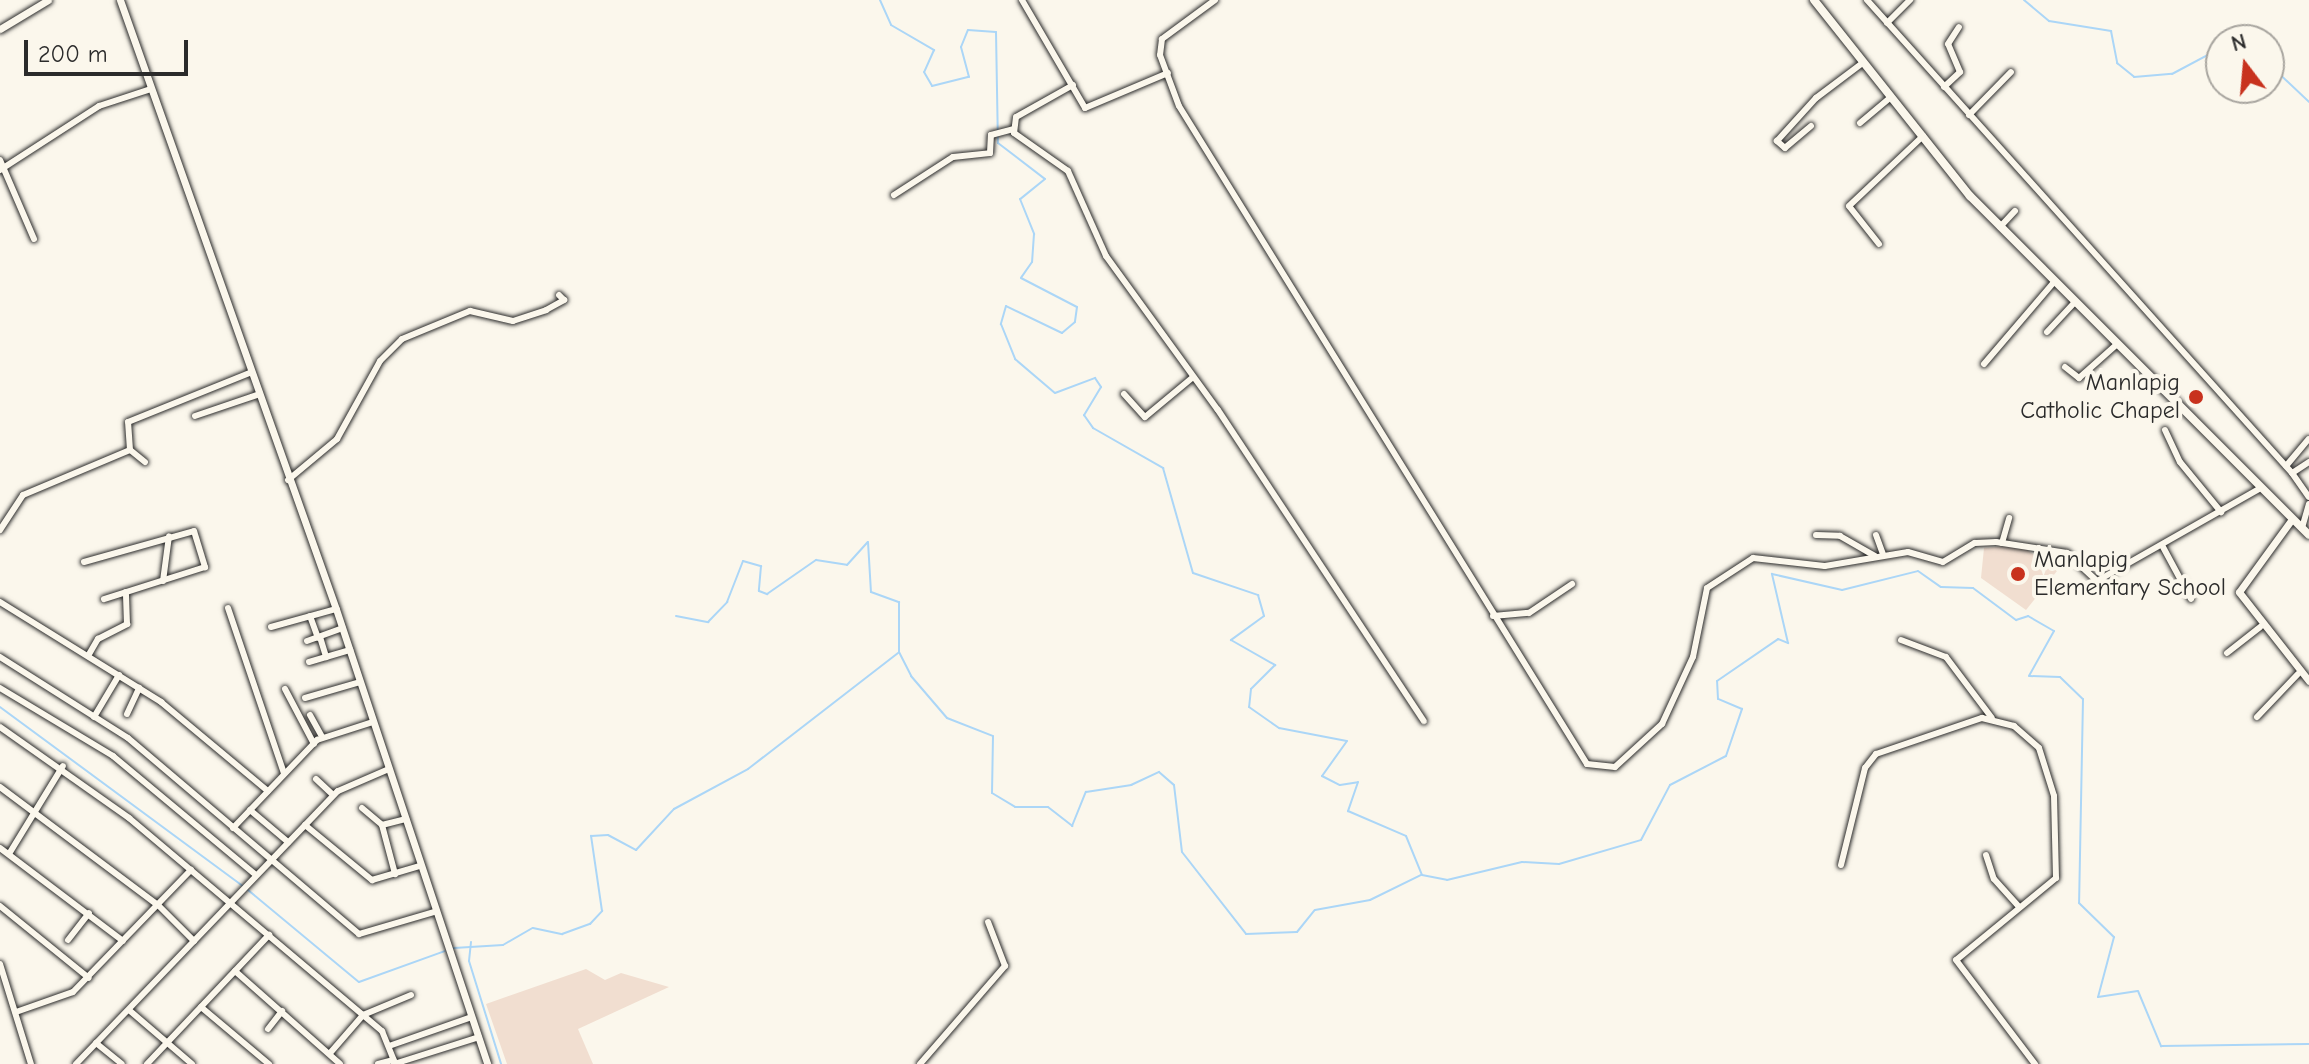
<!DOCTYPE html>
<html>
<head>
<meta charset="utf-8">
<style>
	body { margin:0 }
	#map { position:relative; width:2309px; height:1064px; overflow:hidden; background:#fbf7ec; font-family:"Comic Neue",sans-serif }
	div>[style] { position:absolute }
	.built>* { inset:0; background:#f1ded0 }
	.stream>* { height:2px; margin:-1px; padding:0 1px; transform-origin:1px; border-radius:1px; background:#abd6f7 }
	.roads { filter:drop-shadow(0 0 2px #2b2b2b) drop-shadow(0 0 2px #2b2b2b) }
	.minor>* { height:6px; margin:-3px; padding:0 3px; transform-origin:3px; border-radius:3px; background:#fbf7ec }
	.tertiary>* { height:7px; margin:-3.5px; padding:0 3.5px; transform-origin:3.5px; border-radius:3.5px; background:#fbf7ec }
	.secondary>* { height:8px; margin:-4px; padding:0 4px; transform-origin:4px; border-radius:4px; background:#fbf7ec }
	.dots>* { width:22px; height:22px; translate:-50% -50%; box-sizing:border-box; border:4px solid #fbf7ec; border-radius:50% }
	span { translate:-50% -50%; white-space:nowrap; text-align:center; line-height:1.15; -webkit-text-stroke:8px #fbf7ec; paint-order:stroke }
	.poi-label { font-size:24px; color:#2b2b2b }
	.right { translate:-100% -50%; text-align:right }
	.left { translate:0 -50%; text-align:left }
	.north { position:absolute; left:2205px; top:24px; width:80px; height:80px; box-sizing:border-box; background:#fbf7ec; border:2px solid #a8a59f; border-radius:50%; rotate:344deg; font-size:22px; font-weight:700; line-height:32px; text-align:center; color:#2b2b2b }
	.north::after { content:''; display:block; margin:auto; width:28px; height:36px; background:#c8321e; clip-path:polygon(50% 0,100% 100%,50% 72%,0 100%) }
	.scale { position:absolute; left:24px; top:40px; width:164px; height:36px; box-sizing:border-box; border:4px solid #2b2b2b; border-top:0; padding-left:10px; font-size:24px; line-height:28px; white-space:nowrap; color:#2b2b2b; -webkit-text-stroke:6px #fbf7ec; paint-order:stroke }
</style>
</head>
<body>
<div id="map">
	<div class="built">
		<div style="clip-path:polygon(2020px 545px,2057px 571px,2026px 610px,1981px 578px,1984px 548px)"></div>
		<div style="clip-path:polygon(586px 969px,605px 980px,621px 973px,669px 987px,578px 1029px,593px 1064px,507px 1064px,486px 1004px)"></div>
	</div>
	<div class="stream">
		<div style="left:880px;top:0;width:27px;rotate:66deg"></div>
		<div style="left:891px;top:25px;width:50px;rotate:30.2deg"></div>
		<div style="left:934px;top:50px;width:24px;rotate:114deg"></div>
		<div style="left:924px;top:72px;width:16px;rotate:60deg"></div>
		<div style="left:932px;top:86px;width:38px;rotate:-14deg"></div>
		<div style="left:969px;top:77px;width:31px;rotate:-105deg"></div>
		<div style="left:961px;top:47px;width:18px;rotate:-68deg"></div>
		<div style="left:968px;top:30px;width:28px;rotate:4deg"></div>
		<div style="left:996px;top:32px;width:111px;rotate:89deg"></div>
		<div style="left:998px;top:143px;width:59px;rotate:37.5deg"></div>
		<div style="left:1045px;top:179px;width:32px;rotate:141deg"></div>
		<div style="left:1020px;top:199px;width:38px;rotate:68deg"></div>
		<div style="left:1034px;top:234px;width:28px;rotate:94deg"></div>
		<div style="left:1032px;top:262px;width:19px;rotate:125deg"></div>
		<div style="left:1021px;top:278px;width:63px;rotate:27.4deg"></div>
		<div style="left:1077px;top:307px;width:15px;rotate:98deg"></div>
		<div style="left:1075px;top:322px;width:17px;rotate:140deg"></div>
		<div style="left:1062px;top:333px;width:62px;rotate:-154.3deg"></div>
		<div style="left:1006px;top:306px;width:19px;rotate:106deg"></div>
		<div style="left:1001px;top:324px;width:38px;rotate:68deg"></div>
		<div style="left:1015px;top:359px;width:52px;rotate:40.4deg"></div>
		<div style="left:1055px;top:393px;width:43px;rotate:-20.6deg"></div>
		<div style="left:1095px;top:378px;width:11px;rotate:56deg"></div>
		<div style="left:1101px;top:387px;width:33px;rotate:121deg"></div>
		<div style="left:1084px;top:415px;width:16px;rotate:55deg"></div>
		<div style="left:1093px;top:428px;width:81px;rotate:29.7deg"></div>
		<div style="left:1163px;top:468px;width:109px;rotate:74.1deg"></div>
		<div style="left:1193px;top:573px;width:69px;rotate:18.7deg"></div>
		<div style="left:1258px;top:595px;width:22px;rotate:74deg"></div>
		<div style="left:1264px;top:616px;width:41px;rotate:144deg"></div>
		<div style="left:1231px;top:640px;width:51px;rotate:29.6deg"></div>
		<div style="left:1275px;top:665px;width:34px;rotate:135deg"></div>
		<div style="left:1251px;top:689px;width:18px;rotate:96deg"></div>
		<div style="left:1249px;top:707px;width:37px;rotate:35deg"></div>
		<div style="left:1279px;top:728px;width:69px;rotate:10.8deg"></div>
		<div style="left:1347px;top:741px;width:43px;rotate:125.5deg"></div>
		<div style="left:1322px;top:776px;width:20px;rotate:27deg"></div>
		<div style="left:1340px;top:785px;width:18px;rotate:-9deg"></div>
		<div style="left:1358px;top:782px;width:31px;rotate:109deg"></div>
		<div style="left:1348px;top:811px;width:63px;rotate:23.3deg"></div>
		<div style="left:1406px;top:836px;width:42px;rotate:67.7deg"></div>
		<div style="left:1422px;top:875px;width:25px;rotate:11deg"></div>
		<div style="left:1447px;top:880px;width:77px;rotate:-13.5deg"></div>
		<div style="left:1522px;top:862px;width:37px;rotate:3deg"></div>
		<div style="left:1559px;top:864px;width:85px;rotate:-16.3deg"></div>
		<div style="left:1641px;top:840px;width:62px;rotate:-62.2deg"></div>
		<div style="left:1670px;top:785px;width:63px;rotate:-27.4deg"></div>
		<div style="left:1726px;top:756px;width:50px;rotate:-71.2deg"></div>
		<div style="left:1742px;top:709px;width:26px;rotate:-157deg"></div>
		<div style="left:1718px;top:699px;width:18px;rotate:-93deg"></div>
		<div style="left:1717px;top:681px;width:74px;rotate:-34.5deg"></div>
		<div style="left:1778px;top:639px;width:11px;rotate:22deg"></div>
		<div style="left:1788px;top:643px;width:71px;rotate:-103.1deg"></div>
		<div style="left:1772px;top:574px;width:72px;rotate:12.9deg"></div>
		<div style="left:1842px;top:590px;width:78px;rotate:-14deg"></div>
		<div style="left:1918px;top:571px;width:28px;rotate:35deg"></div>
		<div style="left:1941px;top:587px;width:32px;rotate:2deg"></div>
		<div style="left:1973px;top:588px;width:54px;rotate:36.7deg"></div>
		<div style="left:2016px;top:620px;width:13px;rotate:-18deg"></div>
		<div style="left:2028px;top:616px;width:30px;rotate:30deg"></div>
		<div style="left:2054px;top:631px;width:51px;rotate:119.1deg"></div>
		<div style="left:2029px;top:676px;width:31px;rotate:2deg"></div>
		<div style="left:2060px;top:677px;width:32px;rotate:44deg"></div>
		<div style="left:2083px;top:699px;width:204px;rotate:91.1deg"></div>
		<div style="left:2079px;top:903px;width:49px;rotate:44.2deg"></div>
		<div style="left:2114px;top:937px;width:62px;rotate:104.9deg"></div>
		<div style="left:2098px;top:997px;width:40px;rotate:-8.5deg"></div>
		<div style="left:2138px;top:991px;width:60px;rotate:67.3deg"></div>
		<div style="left:2161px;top:1046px;width:148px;rotate:-0.8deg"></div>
		<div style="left:2024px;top:0;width:33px;rotate:40deg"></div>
		<div style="left:2049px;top:21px;width:63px;rotate:9.2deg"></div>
		<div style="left:2111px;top:31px;width:33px;rotate:79deg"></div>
		<div style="left:2117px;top:63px;width:22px;rotate:39deg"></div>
		<div style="left:2134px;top:77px;width:38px;rotate:-5deg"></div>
		<div style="left:2172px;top:74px;width:55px;rotate:-28deg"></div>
		<div style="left:2269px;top:64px;width:55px;rotate:43.5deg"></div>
		<div style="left:676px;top:616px;width:33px;rotate:11deg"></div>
		<div style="left:708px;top:622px;width:28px;rotate:-46deg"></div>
		<div style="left:727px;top:602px;width:44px;rotate:-68.7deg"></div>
		<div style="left:743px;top:561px;width:19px;rotate:16deg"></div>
		<div style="left:761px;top:566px;width:25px;rotate:95deg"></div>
		<div style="left:759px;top:591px;width:9px;rotate:21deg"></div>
		<div style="left:767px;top:594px;width:60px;rotate:-34.8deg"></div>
		<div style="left:816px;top:560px;width:31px;rotate:9deg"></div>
		<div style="left:847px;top:565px;width:31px;rotate:-48deg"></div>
		<div style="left:868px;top:542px;width:50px;rotate:86.6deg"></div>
		<div style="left:871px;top:592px;width:30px;rotate:20deg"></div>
		<div style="left:899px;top:602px;width:50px;rotate:90deg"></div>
		<div style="left:899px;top:652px;width:27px;rotate:63deg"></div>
		<div style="left:911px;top:676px;width:55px;rotate:49.4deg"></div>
		<div style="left:947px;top:718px;width:49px;rotate:21.4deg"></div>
		<div style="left:993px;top:736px;width:57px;rotate:91deg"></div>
		<div style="left:992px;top:793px;width:27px;rotate:31deg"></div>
		<div style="left:1015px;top:807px;width:33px"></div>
		<div style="left:1048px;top:807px;width:31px;rotate:38deg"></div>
		<div style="left:1072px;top:826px;width:37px;rotate:-68deg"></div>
		<div style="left:1086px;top:792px;width:46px;rotate:-8.8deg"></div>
		<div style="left:1131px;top:785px;width:31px;rotate:-25deg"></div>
		<div style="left:1159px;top:772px;width:20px;rotate:41deg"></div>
		<div style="left:1174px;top:785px;width:67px;rotate:83.2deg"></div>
		<div style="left:1182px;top:852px;width:104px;rotate:52deg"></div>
		<div style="left:1246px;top:934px;width:51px;rotate:-2.2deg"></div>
		<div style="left:1297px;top:932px;width:28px;rotate:-51deg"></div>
		<div style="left:1315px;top:910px;width:56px;rotate:-10.3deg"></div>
		<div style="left:1370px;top:900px;width:57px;rotate:-26.1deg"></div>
		<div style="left:0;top:707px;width:302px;rotate:36.4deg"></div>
		<div style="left:248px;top:890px;width:144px;rotate:39.7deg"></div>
		<div style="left:359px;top:982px;width:91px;rotate:-19.8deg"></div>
		<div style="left:471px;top:942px;width:19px;rotate:96deg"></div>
		<div style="left:469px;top:961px;width:108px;rotate:72.7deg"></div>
		<div style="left:454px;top:948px;width:49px;rotate:-3.5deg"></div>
		<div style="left:503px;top:945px;width:34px;rotate:-30deg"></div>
		<div style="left:533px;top:928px;width:30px;rotate:12deg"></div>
		<div style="left:562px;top:934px;width:30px;rotate:-20deg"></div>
		<div style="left:590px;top:924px;width:18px;rotate:-47deg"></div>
		<div style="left:602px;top:911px;width:76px;rotate:-98.3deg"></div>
		<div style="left:591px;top:836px;width:17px;rotate:-3deg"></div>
		<div style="left:608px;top:835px;width:32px;rotate:28deg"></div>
		<div style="left:636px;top:850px;width:56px;rotate:-47.2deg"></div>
		<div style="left:674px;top:809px;width:84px;rotate:-28.4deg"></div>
		<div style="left:748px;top:769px;width:190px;rotate:-37.7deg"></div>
	</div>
	<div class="roads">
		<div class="minor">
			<div style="left:1022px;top:0;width:125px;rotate:59.7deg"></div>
			<div style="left:1085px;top:108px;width:90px;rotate:-22.9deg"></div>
			<div style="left:1215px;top:0;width:66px;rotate:143.7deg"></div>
			<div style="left:1162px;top:39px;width:16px;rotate:97deg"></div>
			<div style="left:1160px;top:55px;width:54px;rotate:69.6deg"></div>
			<div style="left:1179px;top:106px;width:774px;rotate:58.2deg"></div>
			<div style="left:1587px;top:764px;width:28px;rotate:6deg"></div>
			<div style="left:1615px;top:767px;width:64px;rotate:-42.5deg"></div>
			<div style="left:1662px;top:724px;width:74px;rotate:-65.2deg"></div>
			<div style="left:1693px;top:657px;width:70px;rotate:-78.5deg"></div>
			<div style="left:1707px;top:588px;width:55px;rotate:-33.1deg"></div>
			<div style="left:1753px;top:558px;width:72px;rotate:6.3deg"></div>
			<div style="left:1825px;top:566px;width:84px;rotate:-9.6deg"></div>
			<div style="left:1908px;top:552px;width:36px;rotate:16deg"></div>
			<div style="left:1943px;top:562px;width:37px;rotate:-31deg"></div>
			<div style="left:1975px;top:543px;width:21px;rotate:-3deg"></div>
			<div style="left:1996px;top:542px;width:72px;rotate:8.8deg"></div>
			<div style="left:2067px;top:553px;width:41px;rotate:43deg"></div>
			<div style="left:2097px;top:581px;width:186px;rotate:-29.6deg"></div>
			<div style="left:1867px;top:0;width:636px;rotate:48.06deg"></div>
			<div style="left:1887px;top:23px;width:33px;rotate:-45deg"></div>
			<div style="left:1073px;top:85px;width:65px;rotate:150.7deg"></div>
			<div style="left:1016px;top:117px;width:16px;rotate:97deg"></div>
			<div style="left:1014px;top:133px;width:66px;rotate:35.1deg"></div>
			<div style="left:1068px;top:171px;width:93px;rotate:65.9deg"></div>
			<div style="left:1106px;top:256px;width:190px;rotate:54deg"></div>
			<div style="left:1218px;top:410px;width:373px;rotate:56.5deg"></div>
			<div style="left:1944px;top:87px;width:22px;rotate:-43deg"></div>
			<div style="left:1960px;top:72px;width:30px;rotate:-113deg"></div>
			<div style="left:1948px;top:44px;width:20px;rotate:-57deg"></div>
			<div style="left:1969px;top:115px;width:60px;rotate:-45.7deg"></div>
			<div style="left:1860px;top:123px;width:40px;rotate:-40deg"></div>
			<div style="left:1811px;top:126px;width:34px;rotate:140deg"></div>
			<div style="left:1785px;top:148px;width:11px;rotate:-139deg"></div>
			<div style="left:1777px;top:141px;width:58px;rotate:-47.8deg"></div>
			<div style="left:1816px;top:98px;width:60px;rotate:-36.9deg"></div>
			<div style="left:0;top:160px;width:86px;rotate:66.7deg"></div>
			<div style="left:0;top:170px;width:118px;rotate:-32.9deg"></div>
			<div style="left:99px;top:106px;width:55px;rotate:-18.1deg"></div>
			<div style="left:894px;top:195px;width:70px;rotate:-32.8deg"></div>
			<div style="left:953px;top:157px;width:37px;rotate:-6deg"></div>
			<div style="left:990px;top:153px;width:18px;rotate:-87deg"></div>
			<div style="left:991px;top:135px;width:23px;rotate:-15deg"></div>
			<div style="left:2000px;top:227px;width:22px;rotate:-47deg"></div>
			<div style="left:1879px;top:244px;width:48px;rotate:-128.3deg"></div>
			<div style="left:1849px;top:206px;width:102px;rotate:-43.4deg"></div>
			<div style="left:2047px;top:332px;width:40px;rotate:-47deg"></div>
			<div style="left:1984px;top:364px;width:108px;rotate:-49.5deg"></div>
			<div style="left:2065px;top:367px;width:18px;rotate:38deg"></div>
			<div style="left:2079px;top:378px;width:50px;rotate:-41.7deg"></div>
			<div style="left:1124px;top:394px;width:31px;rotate:48deg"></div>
			<div style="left:1145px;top:417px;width:61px;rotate:-39.7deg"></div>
			<div style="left:195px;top:416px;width:65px;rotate:-18.7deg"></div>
			<div style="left:2165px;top:430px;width:35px;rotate:65deg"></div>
			<div style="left:2180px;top:462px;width:65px;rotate:50.6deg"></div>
			<div style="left:145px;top:462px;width:19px;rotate:-141deg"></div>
			<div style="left:130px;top:450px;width:28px;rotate:-94deg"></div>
			<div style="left:128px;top:422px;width:131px;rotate:-22deg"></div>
			<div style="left:2309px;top:462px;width:20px;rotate:147deg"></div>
			<div style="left:2292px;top:473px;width:29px;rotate:55deg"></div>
			<div style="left:2286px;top:466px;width:35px;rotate:-50deg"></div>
			<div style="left:288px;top:480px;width:64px;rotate:-39.9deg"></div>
			<div style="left:337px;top:439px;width:89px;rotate:-61.1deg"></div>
			<div style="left:380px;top:361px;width:31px;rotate:-45deg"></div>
			<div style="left:402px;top:339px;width:74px;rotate:-22.4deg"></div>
			<div style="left:470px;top:311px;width:44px;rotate:13.1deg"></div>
			<div style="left:513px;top:321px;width:35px;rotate:-18deg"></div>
			<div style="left:546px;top:310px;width:21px;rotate:-29deg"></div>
			<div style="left:564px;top:300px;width:7px;rotate:-135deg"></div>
			<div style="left:2302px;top:528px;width:25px;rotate:-74deg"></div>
			<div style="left:0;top:530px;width:42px;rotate:-56.7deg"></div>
			<div style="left:23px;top:495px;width:116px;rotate:-22.8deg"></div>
			<div style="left:1816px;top:535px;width:24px;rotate:2deg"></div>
			<div style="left:1840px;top:536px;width:40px;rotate:29.7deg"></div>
			<div style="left:1876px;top:535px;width:20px;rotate:70deg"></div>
			<div style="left:2002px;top:543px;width:26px;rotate:-74deg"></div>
			<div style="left:2163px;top:547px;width:59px;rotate:61.7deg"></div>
			<div style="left:84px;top:562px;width:114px;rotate:-15.7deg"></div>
			<div style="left:194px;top:531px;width:38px;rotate:73deg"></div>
			<div style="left:205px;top:567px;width:106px;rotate:162.4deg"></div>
			<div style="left:163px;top:581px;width:45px;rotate:-82.4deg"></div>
			<div style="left:0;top:602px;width:190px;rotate:31.8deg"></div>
			<div style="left:161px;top:702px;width:139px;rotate:39.8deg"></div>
			<div style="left:228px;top:608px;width:174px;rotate:71.3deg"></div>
			<div style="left:310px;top:616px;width:23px;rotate:70deg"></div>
			<div style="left:1493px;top:616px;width:36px;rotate:-5deg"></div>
			<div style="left:1529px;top:613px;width:52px;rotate:-34deg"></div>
			<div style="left:271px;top:627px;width:67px;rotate:-15.5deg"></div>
			<div style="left:320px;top:637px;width:21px;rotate:73deg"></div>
			<div style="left:1901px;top:640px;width:48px;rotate:20.7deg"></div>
			<div style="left:1946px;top:657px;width:76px;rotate:53deg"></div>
			<div style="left:307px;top:641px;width:38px;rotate:-20deg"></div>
			<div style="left:2227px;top:653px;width:42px;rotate:-38.2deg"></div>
			<div style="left:88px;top:656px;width:20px;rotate:-60deg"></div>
			<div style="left:98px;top:639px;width:33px;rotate:-27deg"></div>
			<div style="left:127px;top:624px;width:32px;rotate:-92deg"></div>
			<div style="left:0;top:657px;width:151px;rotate:32.3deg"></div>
			<div style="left:128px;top:738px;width:303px;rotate:40.3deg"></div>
			<div style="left:359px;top:934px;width:81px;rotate:-16.4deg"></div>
			<div style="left:309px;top:662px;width:43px;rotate:-16.3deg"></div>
			<div style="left:0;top:688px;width:132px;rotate:31deg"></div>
			<div style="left:113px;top:756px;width:186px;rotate:39.8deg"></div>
			<div style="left:285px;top:689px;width:62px;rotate:62.2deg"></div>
			<div style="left:305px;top:698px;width:57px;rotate:-16.2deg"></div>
			<div style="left:127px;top:714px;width:29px;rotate:-65deg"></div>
			<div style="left:310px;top:715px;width:25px;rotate:61deg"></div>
			<div style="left:94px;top:717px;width:49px;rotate:-59.2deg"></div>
			<div style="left:2257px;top:717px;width:59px;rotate:-46.4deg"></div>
			<div style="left:0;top:727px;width:158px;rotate:35.2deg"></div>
			<div style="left:129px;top:818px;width:331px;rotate:40.1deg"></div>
			<div style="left:382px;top:1031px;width:35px;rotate:68deg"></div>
			<div style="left:316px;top:779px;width:23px;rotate:43deg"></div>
			<div style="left:0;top:787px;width:197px;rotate:36.8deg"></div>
			<div style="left:158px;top:905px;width:51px;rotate:45deg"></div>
			<div style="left:362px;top:808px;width:26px;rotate:40deg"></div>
			<div style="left:382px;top:825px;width:25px;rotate:-14deg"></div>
			<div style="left:250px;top:810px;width:50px;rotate:40.1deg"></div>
			<div style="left:305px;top:825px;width:87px;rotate:39.4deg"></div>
			<div style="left:372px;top:880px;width:50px;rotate:-16.3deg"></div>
			<div style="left:382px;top:825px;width:51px;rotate:75.1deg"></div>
			<div style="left:233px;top:828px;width:122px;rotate:-46.3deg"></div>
			<div style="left:317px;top:740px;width:59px;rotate:-17.8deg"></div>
			<div style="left:0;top:848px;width:154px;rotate:37.1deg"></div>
			<div style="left:9px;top:854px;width:103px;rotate:-58.5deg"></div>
			<div style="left:1986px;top:855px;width:25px;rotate:72deg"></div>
			<div style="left:1994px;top:879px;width:38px;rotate:48deg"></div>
			<div style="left:1841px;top:865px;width:100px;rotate:-76.1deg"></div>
			<div style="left:1865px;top:768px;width:18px;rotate:-52deg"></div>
			<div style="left:1876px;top:754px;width:112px;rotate:-18.8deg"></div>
			<div style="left:1982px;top:718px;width:33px;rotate:14deg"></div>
			<div style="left:2014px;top:726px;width:33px;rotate:41deg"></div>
			<div style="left:2039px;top:748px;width:50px;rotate:72.6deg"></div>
			<div style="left:2054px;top:796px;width:82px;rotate:88.6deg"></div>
			<div style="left:2056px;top:878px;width:129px;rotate:140.6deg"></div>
			<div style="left:1956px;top:960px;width:131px;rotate:52.8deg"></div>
			<div style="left:0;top:906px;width:114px;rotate:39deg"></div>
			<div style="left:68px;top:940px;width:34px;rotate:-52deg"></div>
			<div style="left:0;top:964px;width:105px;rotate:72.8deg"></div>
			<div style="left:235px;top:971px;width:140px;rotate:41.5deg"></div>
			<div style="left:201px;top:1007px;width:89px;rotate:40deg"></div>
			<div style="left:129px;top:1010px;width:83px;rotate:40.6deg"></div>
			<div style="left:16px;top:1012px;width:60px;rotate:-19.3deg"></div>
			<div style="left:73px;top:992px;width:170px;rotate:-46deg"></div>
			<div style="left:268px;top:1029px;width:23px;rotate:-52deg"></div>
			<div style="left:96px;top:1043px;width:33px;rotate:39deg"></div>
			<div style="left:389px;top:1046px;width:88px;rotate:-19.3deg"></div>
			<div style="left:331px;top:1052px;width:49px;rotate:-49.1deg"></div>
			<div style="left:363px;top:1015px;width:52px;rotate:-22.6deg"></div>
			<div style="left:76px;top:1064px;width:378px;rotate:-46.2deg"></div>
			<div style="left:338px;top:791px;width:56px;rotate:-23.3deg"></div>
			<div style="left:147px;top:1064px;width:178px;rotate:-46.6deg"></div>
			<div style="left:378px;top:1064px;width:16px;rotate:-15deg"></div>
			<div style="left:394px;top:1064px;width:89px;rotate:-17.6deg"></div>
			<div style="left:920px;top:1064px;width:130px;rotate:-49.1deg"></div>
			<div style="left:1005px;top:966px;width:47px;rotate:-111.1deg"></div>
		</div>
		<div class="tertiary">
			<div style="left:120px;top:0;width:646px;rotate:70.47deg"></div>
			<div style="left:336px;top:609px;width:479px;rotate:71.6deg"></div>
			<div style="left:0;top:29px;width:56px;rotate:-31.1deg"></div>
			<div style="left:2292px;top:519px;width:90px;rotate:126deg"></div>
			<div style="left:2239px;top:592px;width:113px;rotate:51.8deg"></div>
		</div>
		<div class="secondary">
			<div style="left:1814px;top:0;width:251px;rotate:51.5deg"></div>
			<div style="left:1970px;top:196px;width:479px;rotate:45deg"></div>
		</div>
	</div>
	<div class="dots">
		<div style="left:2196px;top:397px;background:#c8321e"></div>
		<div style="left:2018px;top:574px;background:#c8321e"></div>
	</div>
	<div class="poi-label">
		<span class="right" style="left:2180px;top:397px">Manlapig<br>Catholic Chapel</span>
		<span class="left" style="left:2034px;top:574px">Manlapig<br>Elementary School</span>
	</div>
	<div class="north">N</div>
	<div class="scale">200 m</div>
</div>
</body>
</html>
